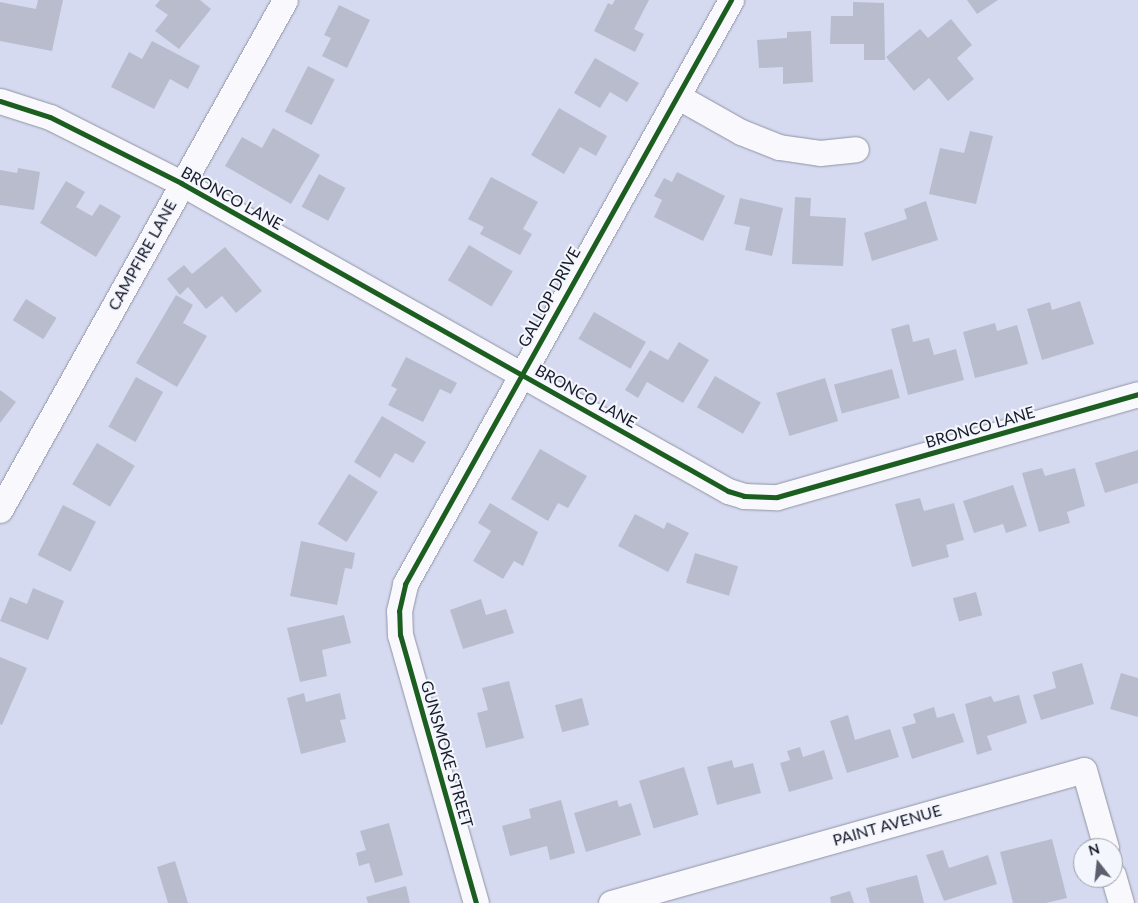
<!DOCTYPE html>
<html>
<head>
<meta charset="utf-8">
<style>
	body { margin:0 }
	#map { position:relative; width:1138px; height:903px; overflow:hidden; background:#d6daf0; font-family:Lato,sans-serif }
	div>[style] { position:absolute }
	.building>* { inset:0; background:#b9bccd; transform-origin:0 0 }
	.roads { filter:drop-shadow(0 0 1px #9194a4) drop-shadow(0 0 1px #9194a4) }
	.street>* { height:25px; margin:-12.5px; padding:0 12.5px; transform-origin:12.5px; border-radius:12.5px; background:#f9f9fd }
	.cycleway>* { height:5px; margin:-2.5px; padding:0 2.5px; transform-origin:2.5px; border-radius:2.5px; background:#1b5e20 }
	span { translate:-50% -50%; white-space:nowrap; text-align:center; line-height:1.15; -webkit-text-stroke:4px #f4f6fe; paint-order:stroke }
	.street-label { font-size:16px; color:#181b28 }
	.north { position:absolute; left:1073px; top:838px; width:50px; height:50px; box-sizing:border-box; background:#f4f6fe; border:1px solid #9c9ea8; border-radius:50%; rotate:344deg; font-size:14px; font-weight:700; line-height:20px; text-align:center; color:#181b28 }
	.north::after { content:''; display:block; margin:auto; width:18px; height:22px; background:#5a5e6e; clip-path:polygon(50% 0,100% 100%,50% 72%,0 100%) }
</style>
</head>
<body>
<div id="map">
	<div class="building">
		<div style="clip-path:polygon(38px 0,63px 0,52px 51px,0 41px,0 2px,36px 9px)"></div>
		<div style="clip-path:polygon(160px 0,200px 0,211px 9px,179px 49px,155px 31px,168px 15px,155px 6px)"></div>
		<div style="clip-path:polygon(615px 0,649px 0,634px 29px,644px 34px,635px 52px,594px 31px,608px 3px,612px 5px)"></div>
		<div style="clip-path:polygon(967px 0,998px 0,977px 14px)"></div>
		<div style="clip-path:polygon(853px 2px,884px 3px,885px 60px,864px 60px,864px 44px,830px 44px,831px 16px,853px 16px)"></div>
		<div style="clip-path:polygon(339px 5px,370px 20px,347px 68px,322px 56px,331px 38px,324px 35px)"></div>
		<div style="clip-path:polygon(951px 19px,972px 45px,957px 58px,974px 79px,948px 101px,929px 78px,914px 91px,886px 57px,920px 29px,928px 38px)"></div>
		<div style="clip-path:polygon(811px 31px,813px 82px,783px 84px,783px 67px,759px 68px,757px 40px,787px 38px,787px 32px)"></div>
		<div style="clip-path:polygon(152px 41px,200px 66px,188px 89px,170px 79px,154px 109px,111px 87px,129px 52px,142px 59px)"></div>
		<div style="clip-path:polygon(595px 58px,639px 83px,627px 102px,610px 92px,600px 108px,574px 93px)"></div>
		<div style="left:308px;top:66px;width:30px;height:51px;rotate:27deg"></div>
		<div style="clip-path:polygon(559px 108px,607px 136px,596px 156px,580px 147px,564px 174px,531px 155px)"></div>
		<div style="clip-path:polygon(273px 128px,320px 155px,291px 204px,225px 166px,242px 137px,262px 148px)"></div>
		<div style="clip-path:polygon(970px 131px,993px 136px,976px 204px,929px 194px,940px 148px,964px 153px)"></div>
		<div style="clip-path:polygon(18px 168px,40px 172px,34px 210px,0 205px,0 170px,17px 173px)"></div>
		<div style="clip-path:polygon(677px 172px,725px 196px,703px 241px,654px 217px,662px 200px,654px 196px,664px 178px,672px 182px)"></div>
		<div style="left:319px;top:174px;width:30px;height:37px;rotate:28deg"></div>
		<div style="clip-path:polygon(491px 177px,538px 202px,523px 229px,532px 234px,520px 255px,480px 234px,484px 227px,468px 219px)"></div>
		<div style="clip-path:polygon(66px 181px,85px 192px,76px 207px,92px 216px,100px 204px,121px 216px,96px 257px,40px 223px)"></div>
		<div style="clip-path:polygon(795px 197px,811px 198px,810px 216px,846px 218px,843px 266px,792px 264px)"></div>
		<div style="clip-path:polygon(740px 198px,783px 208px,772px 256px,745px 250px,750px 227px,734px 224px)"></div>
		<div style="clip-path:polygon(926px 201px,938px 240px,872px 261px,864px 233px,907px 219px,904px 209px)"></div>
		<div style="left:469px;top:245px;width:51px;height:41px;rotate:31deg"></div>
		<div style="clip-path:polygon(225px 247px,262px 291px,236px 313px,222px 296px,206px 309px,188px 287px,180px 295px,167px 279px,184px 265px,192px 274px)"></div>
		<div style="clip-path:polygon(176px 295px,193px 305px,183px 323px,207px 336px,177px 387px,136px 363px)"></div>
		<div style="left:26px;top:299px;width:36px;height:25px;rotate:32deg"></div>
		<div style="clip-path:polygon(1080px 301px,1094px 344px,1042px 360px,1027px 309px,1050px 302px,1052px 310px)"></div>
		<div style="left:594px;top:312px;width:60px;height:31px;rotate:30deg"></div>
		<div style="clip-path:polygon(995px 323px,997px 331px,1017px 325px,1028px 364px,975px 378px,963px 332px)"></div>
		<div style="clip-path:polygon(909px 324px,913px 342px,929px 338px,934px 355px,956px 349px,964px 380px,908px 395px,891px 329px)"></div>
		<div style="clip-path:polygon(679px 342px,709px 360px,683px 403px,647px 382px,638px 398px,625px 390px,650px 350px,668px 360px)"></div>
		<div style="clip-path:polygon(406px 357px,457px 383px,451px 394px,440px 389px,423px 422px,388px 405px,397px 389px,391px 386px)"></div>
		<div style="left:892px;top:369px;width:30px;height:60px;rotate:75deg"></div>
		<div style="left:715px;top:376px;width:53px;height:36px;rotate:30deg"></div>
		<div style="left:136px;top:377px;width:31px;height:57px;rotate:29deg"></div>
		<div style="left:825px;top:378px;width:45px;height:51px;rotate:73deg"></div>
		<div style="clip-path:polygon(0 390px,16px 402px,0 423px)"></div>
		<div style="clip-path:polygon(382px 416px,426px 442px,413px 463px,395px 453px,380px 478px,354px 462px)"></div>
		<div style="left:97px;top:443px;width:44px;height:48px;rotate:31deg"></div>
		<div style="clip-path:polygon(540px 449px,587px 476px,568px 508px,558px 503px,548px 521px,511px 499px)"></div>
		<div style="clip-path:polygon(1138px 450px,1138px 483px,1105px 493px,1095px 463px)"></div>
		<div style="clip-path:polygon(1042px 468px,1045px 476px,1075px 468px,1085px 506px,1067px 512px,1070px 523px,1039px 532px,1022px 473px)"></div>
		<div style="left:349px;top:474px;width:34px;height:59px;rotate:32deg"></div>
		<div style="clip-path:polygon(1013px 485px,1027px 526px,1006px 533px,1003px 524px,974px 533px,963px 501px)"></div>
		<div style="clip-path:polygon(920px 498px,924px 511px,954px 503px,964px 540px,946px 545px,949px 557px,912px 567px,895px 504px)"></div>
		<div style="clip-path:polygon(490px 503px,538px 532px,523px 566px,514px 561px,503px 579px,473px 561px,491px 531px,478px 523px)"></div>
		<div style="left:63px;top:505px;width:37px;height:56px;rotate:27deg"></div>
		<div style="clip-path:polygon(635px 514px,664px 529px,667px 522px,689px 533px,668px 572px,618px 546px)"></div>
		<div style="clip-path:polygon(301px 541px,355px 553px,352px 569px,345px 568px,337px 605px,290px 596px)"></div>
		<div style="left:695px;top:553px;width:45px;height:31px;rotate:17deg"></div>
		<div style="clip-path:polygon(33px 588px,64px 601px,48px 640px,0 621px,10px 597px,27px 604px)"></div>
		<div style="left:976px;top:592px;width:24px;height:24px;rotate:75deg"></div>
		<div style="clip-path:polygon(481px 599px,486px 615px,506px 609px,514px 633px,463px 649px,450px 610px)"></div>
		<div style="clip-path:polygon(344px 615px,351px 643px,322px 650px,327px 676px,300px 682px,287px 628px)"></div>
		<div style="clip-path:polygon(0 657px,27px 668px,2px 725px,0 724px)"></div>
		<div style="clip-path:polygon(1082px 663px,1094px 704px,1041px 720px,1033px 695px,1056px 688px,1052px 672px)"></div>
		<div style="clip-path:polygon(1121px 673px,1138px 678px,1138px 717px,1110px 709px)"></div>
		<div style="clip-path:polygon(509px 681px,524px 738px,486px 748px,477px 713px,488px 710px,482px 688px)"></div>
		<div style="clip-path:polygon(304px 693px,306px 702px,340px 693px,346px 719px,340px 720px,346px 742px,301px 754px,287px 698px)"></div>
		<div style="clip-path:polygon(1019px 695px,1027px 723px,987px 736px,992px 750px,977px 755px,965px 704px,991px 696px,994px 702px)"></div>
		<div style="left:582px;top:698px;width:28px;height:28px;rotate:75deg"></div>
		<div style="clip-path:polygon(934px 707px,937px 718px,954px 713px,964px 742px,912px 759px,902px 727px,916px 723px,913px 714px)"></div>
		<div style="clip-path:polygon(848px 715px,855px 740px,890px 729px,899px 757px,847px 773px,830px 721px)"></div>
		<div style="clip-path:polygon(800px 747px,803px 757px,824px 750px,833px 779px,789px 792px,780px 763px,790px 760px,787px 751px)"></div>
		<div style="clip-path:polygon(732px 760px,734px 768px,753px 763px,761px 793px,717px 805px,707px 767px)"></div>
		<div style="left:684px;top:767px;width:50px;height:47px;rotate:73deg"></div>
		<div style="clip-path:polygon(561px 800px,575px 853px,550px 860px,547px 846px,510px 856px,502px 826px,531px 818px,529px 809px)"></div>
		<div style="clip-path:polygon(617px 800px,619px 807px,631px 803px,641px 835px,586px 852px,574px 813px)"></div>
		<div style="clip-path:polygon(389px 823px,403px 875px,375px 883px,369px 863px,359px 866px,356px 853px,366px 850px,360px 831px)"></div>
		<div style="clip-path:polygon(1052px 839px,1067px 898px,1046px 903px,1013px 903px,1000px 852px)"></div>
		<div style="clip-path:polygon(943px 850px,949px 868px,988px 855px,997px 884px,944px 901px,926px 855px)"></div>
		<div style="clip-path:polygon(175px 861px,188px 903px,168px 903px,157px 867px)"></div>
		<div style="clip-path:polygon(917px 875px,924px 903px,870px 903px,866px 888px)"></div>
		<div style="clip-path:polygon(406px 886px,410px 903px,368px 903px,366px 897px)"></div>
		<div style="clip-path:polygon(850px 891px,854px 903px,831px 903px,830px 897px)"></div>
	</div>
	<div class="roads">
		<div class="street">
			<div style="left:677px;top:96px;width:73px;rotate:29.4deg"></div>
			<div style="left:741px;top:132px;width:41px;rotate:21.5deg"></div>
			<div style="left:779px;top:147px;width:41px;rotate:8.3deg"></div>
			<div style="left:820px;top:153px;width:36px;rotate:-6deg"></div>
			<div style="left:0;top:101px;width:52px;rotate:17.7deg"></div>
			<div style="left:50px;top:117px;width:147px;rotate:26.7deg"></div>
			<div style="left:181px;top:183px;width:628px;rotate:29.38deg"></div>
			<div style="left:728px;top:491px;width:17px;rotate:17deg"></div>
			<div style="left:744px;top:496px;width:33px;rotate:2deg"></div>
			<div style="left:777px;top:497px;width:375px;rotate:-15.9deg"></div>
			<div style="left:0;top:510px;width:584px;rotate:-60.8deg"></div>
			<div style="left:1113px;top:875px;width:29px;rotate:74deg"></div>
			<div style="left:476px;top:903px;width:279px;rotate:-105.8deg"></div>
			<div style="left:400px;top:635px;width:24px;rotate:-92deg"></div>
			<div style="left:399px;top:611px;width:28px;rotate:-77deg"></div>
			<div style="left:405px;top:584px;width:669px;rotate:-60.83deg"></div>
			<div style="left:611px;top:903px;width:491px;rotate:-15.7deg"></div>
			<div style="left:1084px;top:770px;width:81px;rotate:74.2deg"></div>
		</div>
	</div>
	<div class="cycleway">
		<div style="left:0;top:101px;width:52px;rotate:17.7deg"></div>
		<div style="left:50px;top:117px;width:147px;rotate:26.7deg"></div>
		<div style="left:181px;top:183px;width:628px;rotate:29.38deg"></div>
		<div style="left:728px;top:491px;width:17px;rotate:17deg"></div>
		<div style="left:744px;top:496px;width:33px;rotate:2deg"></div>
		<div style="left:777px;top:497px;width:375px;rotate:-15.9deg"></div>
		<div style="left:476px;top:903px;width:279px;rotate:-105.8deg"></div>
		<div style="left:400px;top:635px;width:24px;rotate:-92deg"></div>
		<div style="left:399px;top:611px;width:28px;rotate:-77deg"></div>
		<div style="left:405px;top:584px;width:669px;rotate:-60.83deg"></div>
	</div>
	<div class="street-label">
		<span style="left:232px;top:198px;rotate:29deg">BRONCO LANE</span>
		<span style="left:142px;top:255px;rotate:-61deg">CAMPFIRE LANE</span>
		<span style="left:549px;top:297px;rotate:-61deg">GALLOP DRIVE</span>
		<span style="left:586px;top:396px;rotate:29deg">BRONCO LANE</span>
		<span style="left:980px;top:427px;rotate:-16deg">BRONCO LANE</span>
		<span style="left:447px;top:754px;rotate:74deg">GUNSMOKE STREET</span>
		<span style="left:887px;top:825px;rotate:-16deg">PAINT AVENUE</span>
	</div>
	<div class="north">N</div>
</div>
</body>
</html>
